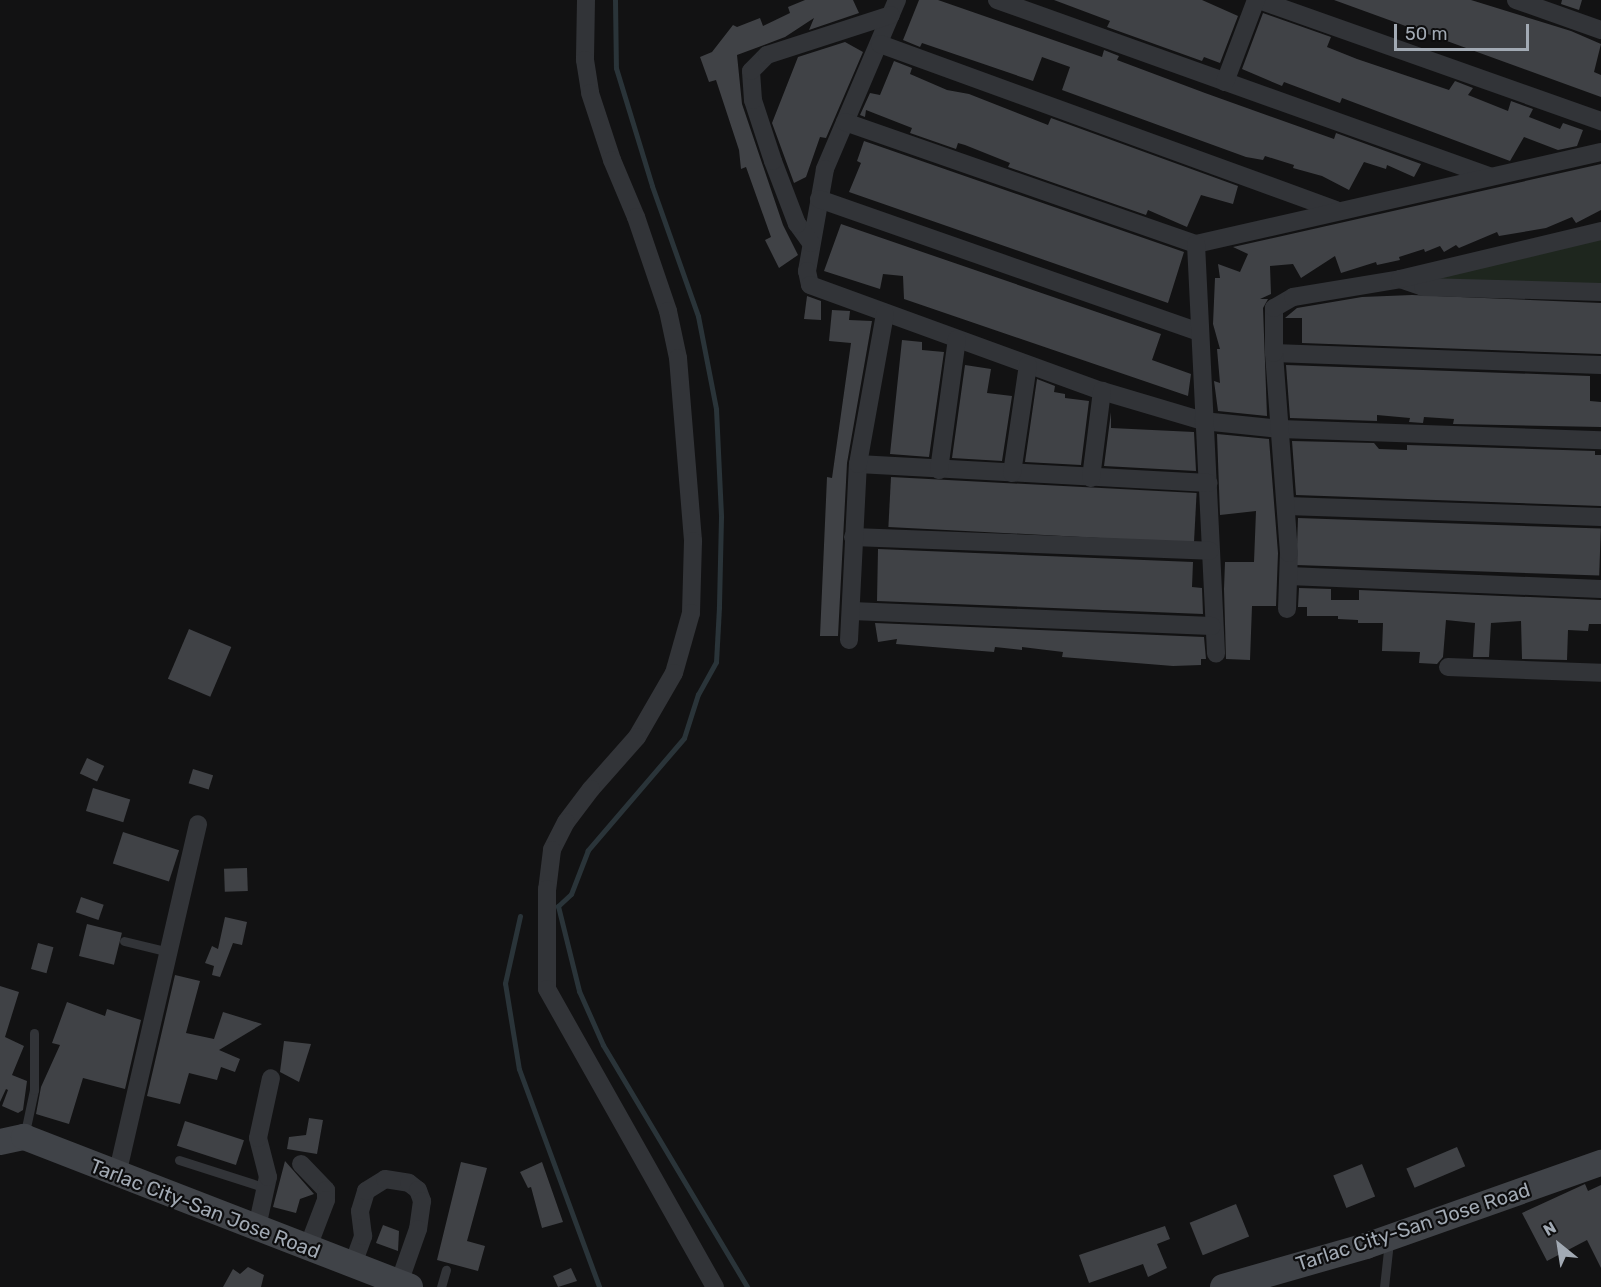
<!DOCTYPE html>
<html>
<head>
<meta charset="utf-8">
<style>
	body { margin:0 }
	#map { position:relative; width:1601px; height:1287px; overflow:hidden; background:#121213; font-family:Rubik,sans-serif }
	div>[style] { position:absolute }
	.green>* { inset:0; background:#1e261e }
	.stream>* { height:5px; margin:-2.5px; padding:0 2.5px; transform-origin:2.5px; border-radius:2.5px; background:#2a3439 }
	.building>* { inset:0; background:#404246; transform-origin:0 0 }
	.service>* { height:9px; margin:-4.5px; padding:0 4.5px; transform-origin:4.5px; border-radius:4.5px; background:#323438 }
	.minor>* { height:18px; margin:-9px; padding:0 9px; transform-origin:9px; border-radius:9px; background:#323438 }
	.secondary>* { height:26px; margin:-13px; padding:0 13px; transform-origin:13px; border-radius:13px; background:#404348 }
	span { translate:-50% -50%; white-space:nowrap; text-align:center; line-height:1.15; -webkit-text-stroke:4.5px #0d0d0e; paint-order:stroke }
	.street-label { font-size:20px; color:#a2aab4 }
	.north { position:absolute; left:1529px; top:1215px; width:60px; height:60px; -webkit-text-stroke:4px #0d0d0e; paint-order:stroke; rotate:330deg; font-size:16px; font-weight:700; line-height:24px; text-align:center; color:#a2aab4 }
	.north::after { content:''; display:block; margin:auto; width:21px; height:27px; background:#a2aab4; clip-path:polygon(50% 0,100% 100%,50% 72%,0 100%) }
	.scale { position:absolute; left:1394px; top:24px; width:135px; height:27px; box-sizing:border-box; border:3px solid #a2aab4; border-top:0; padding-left:8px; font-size:18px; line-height:21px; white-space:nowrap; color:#a2aab4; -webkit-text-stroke:4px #0d0d0e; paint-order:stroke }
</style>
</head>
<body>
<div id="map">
	<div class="green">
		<div style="clip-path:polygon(1601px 226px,1601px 292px,1378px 282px)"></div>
	</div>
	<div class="stream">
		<div style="left:615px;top:0;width:68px;rotate:89.2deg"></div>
		<div style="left:616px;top:68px;width:123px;rotate:73deg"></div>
		<div style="left:652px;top:186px;width:138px;rotate:70.5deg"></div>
		<div style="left:698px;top:316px;width:95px;rotate:79deg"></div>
		<div style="left:716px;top:409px;width:108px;rotate:87.3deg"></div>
		<div style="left:721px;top:517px;width:90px;rotate:91.3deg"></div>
		<div style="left:719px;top:607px;width:55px;rotate:93.1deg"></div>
		<div style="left:716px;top:662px;width:37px;rotate:119deg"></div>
		<div style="left:698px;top:694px;width:46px;rotate:107.7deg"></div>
		<div style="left:684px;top:738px;width:148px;rotate:130.6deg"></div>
		<div style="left:588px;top:850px;width:47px;rotate:111.1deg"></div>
		<div style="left:571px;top:894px;width:18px;rotate:137deg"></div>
		<div style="left:558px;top:906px;width:88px;rotate:76.1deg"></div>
		<div style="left:579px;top:991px;width:59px;rotate:66deg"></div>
		<div style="left:603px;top:1045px;width:282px;rotate:59.2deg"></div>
		<div style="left:520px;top:916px;width:69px;rotate:102.6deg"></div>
		<div style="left:505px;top:983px;width:87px;rotate:80.8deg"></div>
		<div style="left:519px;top:1069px;width:232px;rotate:69.8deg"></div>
	</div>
	<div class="building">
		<div style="clip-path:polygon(805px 0,853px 0,859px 13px,809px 30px,814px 18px,785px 37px,737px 55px,742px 104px,783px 225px,798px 255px,779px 268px,765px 240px,771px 237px,746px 167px,741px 169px,739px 150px,716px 80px,709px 82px,700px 57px,712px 52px,733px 25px,737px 27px,760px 18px,763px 26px,790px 13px,788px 7px)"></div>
		<div style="clip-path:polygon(919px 0,938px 0,1102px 57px,1104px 50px,1119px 56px,1117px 60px,1205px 93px,1334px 139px,1336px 133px,1421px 164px,1414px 177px,1387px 165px,1386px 169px,1364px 162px,1349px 190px,1322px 176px,1293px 168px,1294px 165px,1265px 156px,1263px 160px,1246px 157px,1062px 90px,1070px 67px,1042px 57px,1033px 81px,922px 43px,920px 47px,903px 40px)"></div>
		<div style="clip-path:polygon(1054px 0,1202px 0,1238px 16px,1220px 63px,1204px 57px,1202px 61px,1107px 27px,1110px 21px)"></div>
		<div style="clip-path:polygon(1334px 0,1471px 0,1571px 31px,1601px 44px,1594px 72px,1601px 75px,1601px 97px)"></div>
		<div style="clip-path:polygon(1562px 0,1582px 0,1579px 10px,1561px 4px)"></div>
		<div style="clip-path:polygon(1263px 13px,1331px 37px,1327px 47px,1357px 59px,1449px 90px,1455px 81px,1473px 88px,1468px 95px,1508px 111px,1511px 101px,1533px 109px,1529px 117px,1560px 129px,1563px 123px,1583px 130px,1577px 146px,1558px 150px,1524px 137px,1510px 161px,1342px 98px,1340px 103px,1284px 82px,1282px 86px,1242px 69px)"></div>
		<div style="clip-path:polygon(845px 42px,863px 52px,826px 138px,820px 137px,806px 177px,794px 183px,772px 123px,798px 57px)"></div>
		<div style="clip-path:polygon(894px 61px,912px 68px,910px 74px,947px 90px,969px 94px,1048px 125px,1051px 118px,1238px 186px,1233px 204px,1201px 195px,1187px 227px,1148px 210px,1146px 215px,1008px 167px,1010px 163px,965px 145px,958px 143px,956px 149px,910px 133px,912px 128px,866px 110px,865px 117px,860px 115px,870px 93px,880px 95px)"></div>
		<div style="clip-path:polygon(864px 141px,1184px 252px,1168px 303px,849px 192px,861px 163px,857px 161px)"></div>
		<div style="clip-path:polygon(1601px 164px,1601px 210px,1576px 223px,1572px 217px,1546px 228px,1499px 236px,1497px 232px,1459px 248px,1456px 245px,1444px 252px,1440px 246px,1425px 252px,1424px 249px,1399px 257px,1400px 260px,1377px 265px,1376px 262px,1341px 273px,1335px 256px,1301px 278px,1293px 264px,1270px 266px,1271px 294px,1260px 299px,1268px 299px,1263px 308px,1267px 416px,1218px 411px,1214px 381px,1220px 383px,1217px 349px,1220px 349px,1213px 324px,1215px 278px,1220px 278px,1218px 264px,1240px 272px,1248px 254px,1233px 247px)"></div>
		<div style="clip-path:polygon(841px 224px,1161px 334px,1152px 360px,1191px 374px,1188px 396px,904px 299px,903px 276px,883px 274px,880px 289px,824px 271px)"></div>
		<div style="clip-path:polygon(1412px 295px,1601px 303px,1601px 354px,1302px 343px,1302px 318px,1285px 318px,1297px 308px,1362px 297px)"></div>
		<div style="clip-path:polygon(807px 296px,821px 301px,821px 320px,804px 319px)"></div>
		<div style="clip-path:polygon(832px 310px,850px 311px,849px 320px,872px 321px,847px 463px,838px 636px,820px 636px,827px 477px,832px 478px,851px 343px,829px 341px)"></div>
		<div style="clip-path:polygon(902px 340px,922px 342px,922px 350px,944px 352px,929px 457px,890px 454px)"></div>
		<div style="clip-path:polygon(965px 365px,991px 369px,987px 393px,1012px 396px,1002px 461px,952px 458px)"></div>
		<div style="clip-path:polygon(1286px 365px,1590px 376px,1590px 401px,1601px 402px,1601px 427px,1453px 424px,1454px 419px,1424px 417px,1423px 423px,1409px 422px,1410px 418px,1377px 415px,1377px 421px,1290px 418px)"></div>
		<div style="clip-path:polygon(1037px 379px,1055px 386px,1054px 392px,1065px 394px,1065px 398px,1089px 401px,1081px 465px,1025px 462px)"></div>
		<div style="clip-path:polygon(1111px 412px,1111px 428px,1194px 432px,1196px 471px,1104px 466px)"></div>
		<div style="clip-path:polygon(1217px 434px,1269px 439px,1278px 553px,1276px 606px,1252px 606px,1250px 660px,1226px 659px,1224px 589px,1225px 562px,1254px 562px,1256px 511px,1220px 515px)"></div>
		<div style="clip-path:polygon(1292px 441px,1374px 443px,1379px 449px,1407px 450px,1407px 445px,1595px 451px,1595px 455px,1601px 455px,1601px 506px,1296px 495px)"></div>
		<div style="left:891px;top:477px;width:306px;height:50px;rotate:3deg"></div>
		<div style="left:1298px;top:518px;width:303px;height:47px;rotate:2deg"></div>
		<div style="clip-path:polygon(878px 549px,1193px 562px,1192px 587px,1202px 588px,1203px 614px,877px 601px)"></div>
		<div style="clip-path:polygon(1299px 588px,1331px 589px,1331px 600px,1359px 600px,1359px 590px,1601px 600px,1601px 624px,1589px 624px,1588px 631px,1568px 630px,1567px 660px,1522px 659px,1521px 621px,1491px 623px,1489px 657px,1473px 657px,1475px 623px,1446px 620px,1443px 657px,1437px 664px,1419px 663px,1420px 652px,1382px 651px,1383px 623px,1358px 623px,1358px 620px,1338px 619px,1338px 616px,1307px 616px,1307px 607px,1298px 607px)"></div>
		<div style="clip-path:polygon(875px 623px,1204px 637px,1206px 659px,1201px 659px,1201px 665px,1173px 666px,1062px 657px,1063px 652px,1022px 647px,1022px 650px,995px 647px,994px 652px,896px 644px,897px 639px,878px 642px)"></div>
		<div style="left:189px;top:629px;width:46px;height:54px;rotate:23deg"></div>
		<div style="left:87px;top:758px;width:19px;height:17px;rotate:25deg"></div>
		<div style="left:193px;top:769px;width:21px;height:15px;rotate:17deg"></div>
		<div style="left:93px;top:788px;width:39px;height:24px;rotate:17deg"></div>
		<div style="left:123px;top:832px;width:59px;height:33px;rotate:18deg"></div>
		<div style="left:247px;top:868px;width:23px;height:23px;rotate:88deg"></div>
		<div style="left:81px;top:897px;width:24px;height:16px;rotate:19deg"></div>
		<div style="clip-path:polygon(225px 917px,247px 922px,242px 945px,233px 943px,220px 977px,212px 975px,214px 966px,205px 963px,212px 946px,218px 949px)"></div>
		<div style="left:87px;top:924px;width:36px;height:33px;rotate:14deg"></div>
		<div style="left:38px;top:943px;width:16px;height:27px;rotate:15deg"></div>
		<div style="clip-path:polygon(175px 975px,200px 981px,186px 1033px,214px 1039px,223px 1012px,262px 1024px,219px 1050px,240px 1059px,235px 1072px,221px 1067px,217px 1080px,189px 1073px,180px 1104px,147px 1096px)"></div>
		<div style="clip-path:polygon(0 986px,19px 992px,5px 1037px,24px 1046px,12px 1075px,27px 1081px,23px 1110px,18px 1113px,2px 1106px,8px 1090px,6px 1089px,0 1102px)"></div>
		<div style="clip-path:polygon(67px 1002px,105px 1016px,107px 1009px,141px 1020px,125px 1089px,83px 1078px,69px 1124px,36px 1114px,41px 1087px,60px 1045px,52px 1043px)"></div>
		<div style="clip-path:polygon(284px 1041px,311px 1044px,299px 1082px,280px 1072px)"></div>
		<div style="clip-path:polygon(309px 1118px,323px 1120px,317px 1154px,287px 1149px,289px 1137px,306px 1135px)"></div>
		<div style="left:185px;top:1121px;width:62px;height:26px;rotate:18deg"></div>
		<div style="left:1457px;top:1147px;width:21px;height:55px;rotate:67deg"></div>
		<div style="clip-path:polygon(285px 1161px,314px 1194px,300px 1199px,296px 1213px,273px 1207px)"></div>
		<div style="clip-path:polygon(461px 1162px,487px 1168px,467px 1241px,485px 1246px,478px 1271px,437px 1260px)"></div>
		<div style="clip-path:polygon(542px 1162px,563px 1222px,542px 1228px,531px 1187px,528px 1188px,520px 1172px)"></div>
		<div style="left:1362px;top:1164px;width:35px;height:31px;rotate:68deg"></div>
		<div style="clip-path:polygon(1585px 1184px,1588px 1191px,1601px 1185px,1601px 1268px,1587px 1240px,1547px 1261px,1522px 1213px)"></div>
		<div style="left:1236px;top:1204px;width:35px;height:50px;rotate:68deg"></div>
		<div style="clip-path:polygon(383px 1225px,399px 1231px,398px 1251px,376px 1243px)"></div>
		<div style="clip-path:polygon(1165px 1226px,1170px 1239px,1157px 1244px,1167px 1268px,1148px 1277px,1143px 1264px,1089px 1283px,1079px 1255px)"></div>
		<div style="clip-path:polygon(248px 1267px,264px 1275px,261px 1287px,223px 1287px,233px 1269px,240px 1274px)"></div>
		<div style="clip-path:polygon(571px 1268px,577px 1281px,558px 1287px,553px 1276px)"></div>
	</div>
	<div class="service">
		<div style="left:124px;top:941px;width:46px;rotate:13.7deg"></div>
		<div style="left:24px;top:1137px;width:48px;rotate:-78deg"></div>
		<div style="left:34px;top:1090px;width:57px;rotate:-90deg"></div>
		<div style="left:179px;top:1160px;width:91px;rotate:17.8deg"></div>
		<div style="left:441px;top:1287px;width:18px;rotate:-74deg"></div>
		<div style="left:1384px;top:1287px;width:45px;rotate:-83.7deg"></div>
	</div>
	<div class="minor">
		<div style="left:586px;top:0;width:60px;rotate:91deg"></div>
		<div style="left:585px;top:60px;width:33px;rotate:81deg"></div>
		<div style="left:590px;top:93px;width:71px;rotate:71.8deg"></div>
		<div style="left:612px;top:160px;width:62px;rotate:67.2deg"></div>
		<div style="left:636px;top:217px;width:99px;rotate:71.2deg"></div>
		<div style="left:668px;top:311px;width:48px;rotate:78deg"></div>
		<div style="left:678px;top:358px;width:184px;rotate:85.3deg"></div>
		<div style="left:693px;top:541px;width:72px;rotate:91.6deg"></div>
		<div style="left:691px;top:613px;width:62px;rotate:105.8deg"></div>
		<div style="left:674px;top:673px;width:74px;rotate:120deg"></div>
		<div style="left:637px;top:737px;width:69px;rotate:131.5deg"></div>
		<div style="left:591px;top:789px;width:41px;rotate:127.1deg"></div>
		<div style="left:566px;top:822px;width:31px;rotate:117deg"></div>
		<div style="left:552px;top:850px;width:39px;rotate:97deg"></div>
		<div style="left:547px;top:889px;width:100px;rotate:90deg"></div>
		<div style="left:547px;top:989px;width:342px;rotate:60.6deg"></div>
		<div style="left:897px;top:0;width:184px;rotate:113.1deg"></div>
		<div style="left:825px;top:169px;width:104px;rotate:100deg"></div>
		<div style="left:807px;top:271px;width:14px;rotate:78deg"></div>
		<div style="left:810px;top:285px;width:311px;rotate:20deg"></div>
		<div style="left:1102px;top:391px;width:105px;rotate:16.5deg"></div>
		<div style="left:1203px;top:421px;width:77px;rotate:5.9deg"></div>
		<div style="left:1280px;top:429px;width:321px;rotate:2deg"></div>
		<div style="left:997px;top:0;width:523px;rotate:19.68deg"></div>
		<div style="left:1259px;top:0;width:363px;rotate:19.5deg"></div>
		<div style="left:1516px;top:0;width:90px;rotate:19.4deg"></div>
		<div style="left:880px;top:44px;width:485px;rotate:20deg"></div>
		<div style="left:1225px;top:82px;width:88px;rotate:-69.3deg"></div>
		<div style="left:845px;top:122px;width:372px;rotate:19.2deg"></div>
		<div style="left:1196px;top:244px;width:415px;rotate:-12.8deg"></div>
		<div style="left:819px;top:199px;width:402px;rotate:19.3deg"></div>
		<div style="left:811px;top:243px;width:24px;rotate:-126deg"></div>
		<div style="left:797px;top:224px;width:67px;rotate:-110.9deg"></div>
		<div style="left:773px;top:161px;width:64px;rotate:-108.2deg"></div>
		<div style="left:753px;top:100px;width:29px;rotate:-94deg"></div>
		<div style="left:751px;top:71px;width:23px;rotate:-45deg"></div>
		<div style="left:767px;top:55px;width:130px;rotate:-17.9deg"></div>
		<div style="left:1196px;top:244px;width:410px;rotate:87.2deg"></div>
		<div style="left:1400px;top:279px;width:24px;rotate:19deg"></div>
		<div style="left:1423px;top:287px;width:178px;rotate:1.6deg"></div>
		<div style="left:1274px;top:353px;width:327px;rotate:2.1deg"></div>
		<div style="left:858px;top:464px;width:351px;rotate:3.1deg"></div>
		<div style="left:939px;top:470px;width:132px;rotate:-82.2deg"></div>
		<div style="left:1012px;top:473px;width:109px;rotate:-81.6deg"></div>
		<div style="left:1091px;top:478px;width:88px;rotate:-82.8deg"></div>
		<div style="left:1287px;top:506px;width:314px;rotate:2deg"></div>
		<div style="left:853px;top:537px;width:357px;rotate:2.2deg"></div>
		<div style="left:1289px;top:576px;width:312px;rotate:2.4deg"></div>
		<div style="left:1287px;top:609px;width:56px;rotate:-88deg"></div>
		<div style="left:1289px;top:553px;width:201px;rotate:-94.3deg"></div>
		<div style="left:1274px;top:353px;width:45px;rotate:-90deg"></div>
		<div style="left:1274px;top:308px;width:22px;rotate:-30deg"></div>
		<div style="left:1293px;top:297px;width:109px;rotate:-9.5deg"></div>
		<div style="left:1400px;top:279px;width:207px;rotate:-13.4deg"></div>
		<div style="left:852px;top:611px;width:360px;rotate:2.4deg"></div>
		<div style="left:849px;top:640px;width:176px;rotate:-87.1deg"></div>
		<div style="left:858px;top:464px;width:152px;rotate:-79.8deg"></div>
		<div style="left:1448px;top:667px;width:153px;rotate:2.2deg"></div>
		<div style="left:301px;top:1164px;width:36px;rotate:46deg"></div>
		<div style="left:326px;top:1190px;width:10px;rotate:90deg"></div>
		<div style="left:326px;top:1200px;width:50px;rotate:111deg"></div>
		<div style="left:117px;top:1175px;width:360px;rotate:-77deg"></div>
		<div style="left:257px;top:1227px;width:51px;rotate:-77.6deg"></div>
		<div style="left:268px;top:1177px;width:40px;rotate:-104.4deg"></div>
		<div style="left:258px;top:1138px;width:61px;rotate:-77.8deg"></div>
		<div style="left:353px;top:1264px;width:30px;rotate:-70deg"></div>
		<div style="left:363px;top:1236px;width:25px;rotate:-97deg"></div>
		<div style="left:360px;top:1211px;width:21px;rotate:-73deg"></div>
		<div style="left:366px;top:1191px;width:22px;rotate:-32deg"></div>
		<div style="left:385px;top:1179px;width:24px;rotate:9deg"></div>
		<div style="left:409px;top:1183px;width:11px;rotate:38deg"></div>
		<div style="left:418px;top:1190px;width:12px;rotate:70deg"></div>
		<div style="left:422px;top:1201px;width:28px;rotate:98deg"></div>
		<div style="left:418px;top:1229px;width:57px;rotate:109.4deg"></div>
	</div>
	<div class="secondary">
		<div style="left:0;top:1142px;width:25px;rotate:-12deg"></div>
		<div style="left:24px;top:1137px;width:414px;rotate:21.2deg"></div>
		<div style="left:1223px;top:1287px;width:149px;rotate:-16deg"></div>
		<div style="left:1366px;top:1246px;width:249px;rotate:-19.5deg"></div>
	</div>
	<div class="street-label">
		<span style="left:205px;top:1209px;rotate:21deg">Tarlac City-San Jose Road</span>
		<span style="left:1413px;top:1227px;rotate:-18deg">Tarlac City-San Jose Road</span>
	</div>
	<div class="north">N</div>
	<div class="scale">50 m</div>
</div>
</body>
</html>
